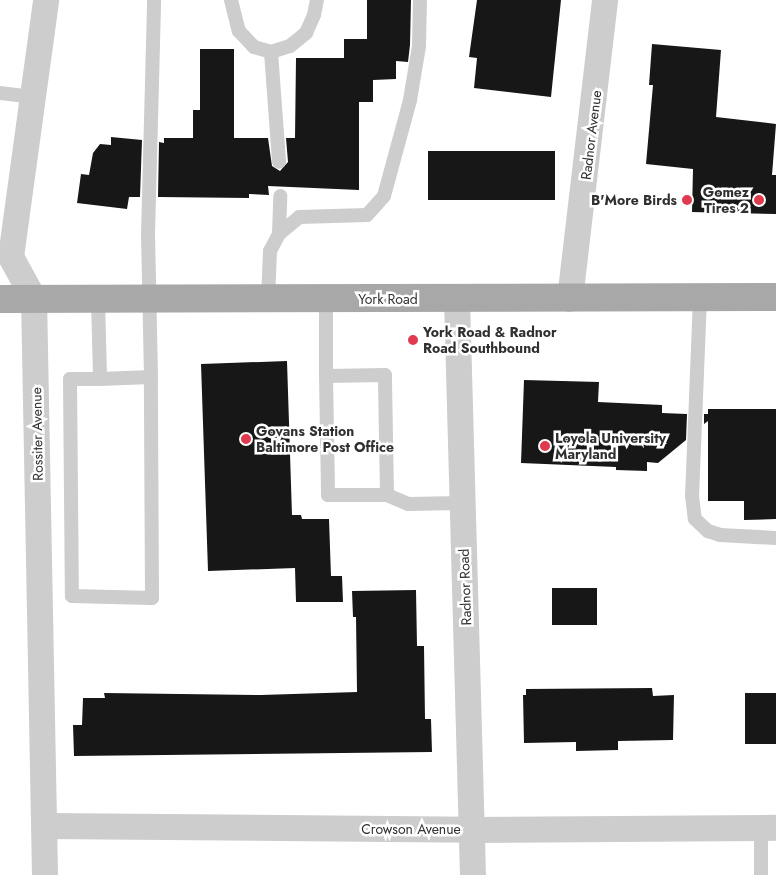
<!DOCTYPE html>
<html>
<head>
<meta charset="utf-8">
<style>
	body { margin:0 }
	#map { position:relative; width:776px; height:875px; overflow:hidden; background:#fff; font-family:Jost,sans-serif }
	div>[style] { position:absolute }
	.building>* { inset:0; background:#171717; transform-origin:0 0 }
	.lane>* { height:14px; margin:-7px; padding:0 7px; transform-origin:7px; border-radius:7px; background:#cdcdcd }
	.street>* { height:26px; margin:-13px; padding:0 13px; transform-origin:13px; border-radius:13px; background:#cdcdcd }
	.primary>* { height:28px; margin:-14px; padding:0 14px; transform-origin:14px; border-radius:14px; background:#a8a8a8 }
	.dots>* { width:14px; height:14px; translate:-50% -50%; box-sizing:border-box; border:2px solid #fff; border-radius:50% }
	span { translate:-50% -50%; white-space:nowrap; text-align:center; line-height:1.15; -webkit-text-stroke:5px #fff; paint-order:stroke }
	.street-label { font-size:14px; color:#303030 }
	.poi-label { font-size:14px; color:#303030; font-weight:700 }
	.right { translate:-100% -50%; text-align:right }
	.left { translate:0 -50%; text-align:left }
</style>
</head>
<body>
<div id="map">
	<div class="building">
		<div style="clip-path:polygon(367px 0,411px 0,410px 45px,408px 62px,396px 61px,396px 79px,373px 80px,373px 102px,359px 102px,359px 190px,268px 186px,269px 195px,249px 194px,249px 198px,158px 197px,159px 142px,164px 143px,164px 138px,193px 138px,193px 110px,200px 110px,200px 49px,234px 49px,234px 138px,268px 138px,272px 166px,280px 171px,288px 162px,286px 138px,295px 138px,296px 58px,344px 58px,344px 39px,367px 39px)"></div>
		<div style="clip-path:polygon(477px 0,561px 0,551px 97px,474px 88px,477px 58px,469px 57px)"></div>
		<div style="clip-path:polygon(652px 44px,721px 50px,716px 117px,776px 124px,772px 175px,776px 175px,776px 214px,692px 212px,693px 169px,646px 164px,653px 85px,649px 85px)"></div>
		<div style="clip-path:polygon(111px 137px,142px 140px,140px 197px,129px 197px,127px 209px,77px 203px,81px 174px,89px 175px,93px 153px,100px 144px,111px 145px)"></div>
		<div style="left:428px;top:151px;width:127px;height:49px"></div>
		<div style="clip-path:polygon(287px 361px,292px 515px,301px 515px,302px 519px,329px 519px,331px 576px,342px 576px,343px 602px,296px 602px,295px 568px,208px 571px,201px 364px)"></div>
		<div style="clip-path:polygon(524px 380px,599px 382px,598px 402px,662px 405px,662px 413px,687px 414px,686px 440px,658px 463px,647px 462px,647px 471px,616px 470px,616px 467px,521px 463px)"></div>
		<div style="clip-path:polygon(708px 409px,776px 409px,776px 519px,744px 520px,744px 501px,708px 501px,708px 421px,704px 424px,704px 414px,708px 414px)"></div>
		<div style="left:552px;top:588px;width:45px;height:37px"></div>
		<div style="clip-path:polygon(416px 590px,417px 646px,424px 646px,425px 719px,431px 719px,432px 752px,74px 756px,73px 725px,82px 725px,83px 698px,105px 698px,104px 693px,261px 695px,357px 692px,356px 617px,353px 617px,352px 591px)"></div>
		<div style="clip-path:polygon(652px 688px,653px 696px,674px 695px,673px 740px,618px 741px,618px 750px,576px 751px,576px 742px,524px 743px,523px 695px,526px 695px,526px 689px)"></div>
		<div style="left:745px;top:693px;width:31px;height:51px"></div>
	</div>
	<div class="lane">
		<div style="left:231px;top:0;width:32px;rotate:76deg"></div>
		<div style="left:239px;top:31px;width:22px;rotate:47deg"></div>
		<div style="left:254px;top:47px;width:18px;rotate:16deg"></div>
		<div style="left:271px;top:52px;width:20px;rotate:-18deg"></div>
		<div style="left:290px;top:46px;width:21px;rotate:-39deg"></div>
		<div style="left:306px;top:33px;width:20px;rotate:-66deg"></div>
		<div style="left:314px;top:15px;width:15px;rotate:-79deg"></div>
		<div style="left:271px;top:52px;width:110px;rotate:85.8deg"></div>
		<div style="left:0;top:93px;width:32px;rotate:7deg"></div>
		<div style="left:279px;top:234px;width:38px;rotate:-88deg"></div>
		<div style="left:700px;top:298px;width:198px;rotate:92.3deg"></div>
		<div style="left:692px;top:496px;width:23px;rotate:83deg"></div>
		<div style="left:695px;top:519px;width:18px;rotate:43deg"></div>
		<div style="left:708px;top:531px;width:13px;rotate:18deg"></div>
		<div style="left:720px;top:535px;width:56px;rotate:3.1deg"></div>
		<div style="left:268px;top:299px;width:48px;rotate:-87.6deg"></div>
		<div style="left:270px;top:251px;width:19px;rotate:-62deg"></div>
		<div style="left:279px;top:234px;width:26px;rotate:-40deg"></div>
		<div style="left:299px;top:217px;width:68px;rotate:-1.7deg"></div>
		<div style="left:367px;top:215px;width:25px;rotate:-48deg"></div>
		<div style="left:384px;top:196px;width:99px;rotate:-74.8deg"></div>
		<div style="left:410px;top:100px;width:55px;rotate:-80.5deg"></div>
		<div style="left:419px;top:46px;width:46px;rotate:-88.8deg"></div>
		<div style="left:326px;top:299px;width:77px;rotate:90deg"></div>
		<div style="left:326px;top:376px;width:119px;rotate:89deg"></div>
		<div style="left:328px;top:495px;width:59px"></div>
		<div style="left:387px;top:495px;width:120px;rotate:-91deg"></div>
		<div style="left:385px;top:375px;width:59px;rotate:179deg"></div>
		<div style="left:98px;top:300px;width:79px;rotate:88.5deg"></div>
		<div style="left:100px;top:379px;width:30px;rotate:180deg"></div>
		<div style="left:70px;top:379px;width:217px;rotate:89.5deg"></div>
		<div style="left:72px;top:596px;width:80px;rotate:1.4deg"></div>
		<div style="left:152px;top:598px;width:221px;rotate:-90.3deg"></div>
		<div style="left:151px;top:377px;width:51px;rotate:177.8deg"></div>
		<div style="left:151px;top:377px;width:142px;rotate:-91.2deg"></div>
		<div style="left:148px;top:235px;width:235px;rotate:-88.5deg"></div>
		<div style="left:387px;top:495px;width:23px;rotate:23deg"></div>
		<div style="left:408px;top:504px;width:54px;rotate:-1.1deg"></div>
		<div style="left:761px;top:828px;width:47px;rotate:90deg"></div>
	</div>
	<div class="street">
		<div style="left:457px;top:299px;width:576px;rotate:88.41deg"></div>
		<div style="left:570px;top:299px;width:301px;rotate:-83.3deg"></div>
		<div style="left:45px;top:826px;width:426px;rotate:0.5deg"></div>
		<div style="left:471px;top:830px;width:305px;rotate:-0.4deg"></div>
		<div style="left:45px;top:875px;width:576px;rotate:-91.09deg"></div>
		<div style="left:34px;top:299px;width:48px;rotate:-118.7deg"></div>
		<div style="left:11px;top:257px;width:259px;rotate:-82.2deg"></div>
	</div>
	<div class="primary">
		<div style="left:0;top:299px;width:776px;rotate:-0.15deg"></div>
	</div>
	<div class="dots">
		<div style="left:687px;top:200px;background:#e03a4f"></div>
		<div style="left:759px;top:200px;background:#e03a4f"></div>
		<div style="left:413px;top:340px;background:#e03a4f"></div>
		<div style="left:246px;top:439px;background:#e03a4f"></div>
		<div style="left:545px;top:446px;background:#e03a4f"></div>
	</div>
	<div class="street-label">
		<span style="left:591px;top:135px;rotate:-83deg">Radnor Avenue</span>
		<span style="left:388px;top:299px">York Road</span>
		<span style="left:37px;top:434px;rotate:-91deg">Rossiter Avenue</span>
		<span style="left:465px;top:587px;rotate:-92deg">Radnor Road</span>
		<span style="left:411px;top:829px">Crowson Avenue</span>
	</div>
	<div class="poi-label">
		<span class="right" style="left:749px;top:200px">Gomez<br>Tires 2</span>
		<span class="right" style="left:677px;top:200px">B'More Birds</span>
		<span class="left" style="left:423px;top:340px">York Road &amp; Radnor<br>Road Southbound</span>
		<span class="left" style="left:256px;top:439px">Govans Station<br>Baltimore Post Office</span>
		<span class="left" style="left:555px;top:446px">Loyola University<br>Maryland</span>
	</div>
</div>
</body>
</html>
